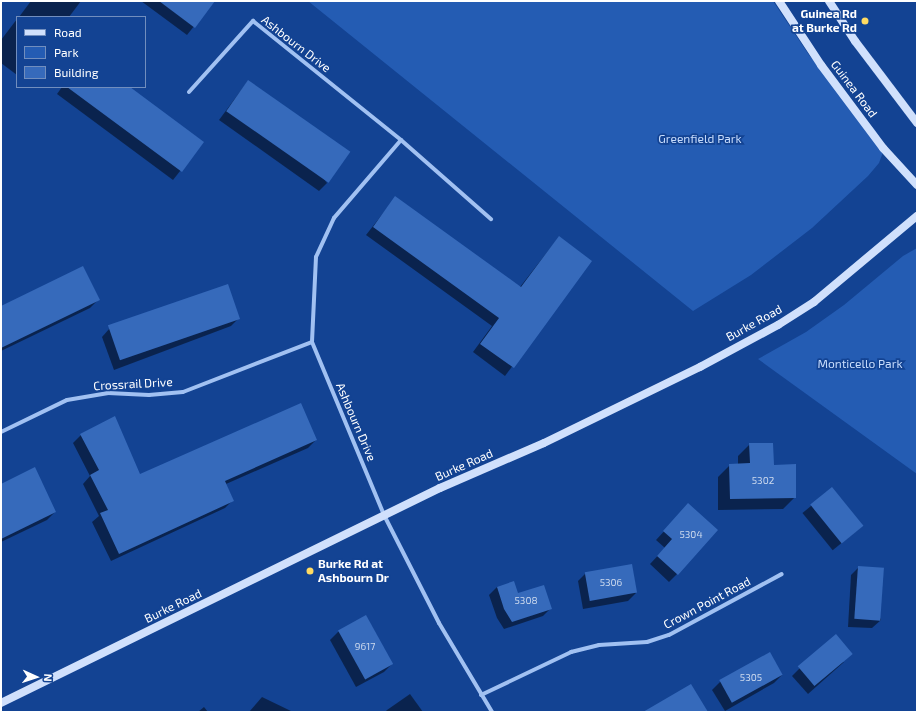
<!DOCTYPE html>
<html>
<head>
<meta charset="utf-8">
<style>
	body { margin:0 }
	#map { position:relative; width:918px; height:713px; overflow:hidden; background:#134393; font-family:"Exo 2",sans-serif }
	div>[style] { position:absolute }
	.green>* { inset:0; background:#245cb3 }
	.shadow>* { inset:0; background:#0007; transform-origin:0 0 }
	.building>* { inset:0; background:#366abb; transform-origin:0 0 }
	.street>* { height:4px; margin:-2px; padding:0 2px; transform-origin:2px; border-radius:2px; background:#a1c1f2 }
	.secondary>* { height:8px; margin:-4px; padding:0 4px; transform-origin:4px; border-radius:4px; background:#d0e0fc }
	.dots>* { width:11px; height:11px; translate:-50% -50%; box-sizing:border-box; border:2px solid #134393; border-radius:50% }
	span { translate:-50% -50%; white-space:nowrap; text-align:center; line-height:1.15; -webkit-text-stroke:3.5px #134393; paint-order:stroke }
	.number-label { font-size:10px; color:#cddaee }
	.number-label span { -webkit-text-stroke-width:0 }
	.poi-label { font-size:12px; color:#fff; font-weight:700 }
	.right { translate:-100% -50%; text-align:right }
	.left { translate:0 -50%; text-align:left }
	.street-label { font-size:12px; color:#fff }
	.park-label { font-size:12px; color:#c8ddfd }
	.frame { position:absolute; inset:0; border:2px solid #fff; pointer-events:none }
	.legend { position:absolute; left:16px; top:16px; width:130px; height:72px; box-sizing:border-box; background:#134393; border:1px solid #718ebe; margin:0; padding:5px 7px; list-style:none; font-size:12px; color:#fff }
	.legend li { display:flex; align-items:center; gap:8px; height:20px }
	.legend b { width:20px; border:1px solid #718ebe }
	.north { position:absolute; left:16px; top:657px; width:40px; height:40px; -webkit-text-stroke:3px #134393; paint-order:stroke; rotate:93deg; font-size:11px; font-weight:700; line-height:16px; text-align:center; color:#fff }
	.north::after { content:''; display:block; margin:auto; width:14px; height:18px; background:#fff; clip-path:polygon(50% 0,100% 100%,50% 72%,0 100%) }
</style>
</head>
<body>
<div id="map">
	<div class="green">
		<div style="clip-path:polygon(308px 1px,773px 1px,809px 55px,875px 130px,880px 138px,883px 152px,879px 163px,868px 176px,812px 228px,751px 275px,693px 311px)"></div>
		<div style="clip-path:polygon(917px 248px,917px 474px,758px 359px,806px 332px,844px 305px,903px 256px)"></div>
	</div>
	<div class="shadow">
		<div style="clip-path:polygon(31px 1px,81px 1px,69px 17px,19px 17px)"></div>
		<div style="clip-path:polygon(141px 1px,214px 1px,187px 35px)"></div>
		<div style="clip-path:polygon(17px 19px,17px 75px,1px 63px,1px 40px)"></div>
		<div style="clip-path:polygon(248px 81px,327px 183px,319px 191px,219px 120px)"></div>
		<div style="clip-path:polygon(62px 87px,128px 87px,203px 142px,173px 180px,57px 94px)"></div>
		<div style="clip-path:polygon(395px 198px,520px 287px,559px 237px,591px 261px,505px 376px,473px 352px,492px 326px,366px 235px)"></div>
		<div style="clip-path:polygon(98px 300px,90px 308px,1px 351px,1px 307px)"></div>
		<div style="clip-path:polygon(239px 318px,231px 326px,114px 370px,102px 337px,110px 328px)"></div>
		<div style="clip-path:polygon(81px 435px,139px 475px,316px 440px,308px 448px,226px 484px,233px 500px,225px 508px,111px 561px,92px 522px,99px 516px,83px 484px,90px 476px,73px 443px)"></div>
		<div style="clip-path:polygon(750px 444px,773px 466px,795px 497px,783px 509px,718px 510px,718px 477px,730px 465px,738px 464px,738px 456px)"></div>
		<div style="clip-path:polygon(1px 485px,55px 512px,47px 520px,1px 542px)"></div>
		<div style="left:832px;top:489px;width:48px;height:38px;rotate:51deg"></div>
		<div style="clip-path:polygon(681px 513px,677px 574px,669px 582px,650px 564px,665px 548px,656px 540px)"></div>
		<div style="clip-path:polygon(859px 567px,881px 620px,872px 628px,848px 627px,851px 575px)"></div>
		<div style="clip-path:polygon(586px 573px,636px 593px,628px 601px,583px 609px,578px 581px)"></div>
		<div style="clip-path:polygon(497px 587px,517px 595px,551px 608px,543px 616px,504px 629px,497px 618px,489px 595px)"></div>
		<div style="clip-path:polygon(366px 616px,392px 664px,384px 672px,356px 687px,330px 640px,338px 632px)"></div>
		<div style="clip-path:polygon(769px 653px,782px 675px,774px 683px,725px 711px,712px 690px,720px 682px)"></div>
		<div style="clip-path:polygon(844px 662px,808px 694px,792px 676px,800px 668px)"></div>
		<div style="clip-path:polygon(410px 694px,423px 712px,385px 712px,387px 710px)"></div>
		<div style="clip-path:polygon(262px 697px,293px 712px,249px 712px)"></div>
		<div style="clip-path:polygon(204px 707px,208px 712px,198px 712px)"></div>
	</div>
	<div class="building">
		<div style="clip-path:polygon(159px 1px,215px 1px,195px 28px)"></div>
		<div style="left:248px;top:80px;width:125px;height:38px;rotate:35deg"></div>
		<div style="clip-path:polygon(67px 87px,130px 87px,204px 142px,182px 172px)"></div>
		<div style="clip-path:polygon(395px 196px,521px 287px,559px 236px,592px 261px,514px 368px,480px 344px,499px 318px,373px 227px)"></div>
		<div style="clip-path:polygon(83px 266px,100px 300px,1px 348px,1px 306px)"></div>
		<div style="left:228px;top:284px;width:37px;height:127px;rotate:71deg"></div>
		<div style="clip-path:polygon(301px 403px,317px 440px,225px 481px,234px 501px,119px 554px,100px 513px,108px 510px,90px 475px,99px 470px,80px 434px,115px 416px,140px 474px)"></div>
		<div style="clip-path:polygon(749px 443px,773px 443px,774px 465px,796px 464px,796px 498px,730px 499px,729px 464px,750px 463px)"></div>
		<div style="clip-path:polygon(35px 467px,56px 512px,1px 539px,1px 484px)"></div>
		<div style="left:832px;top:487px;width:50px;height:28px;rotate:51deg"></div>
		<div style="clip-path:polygon(688px 503px,718px 530px,678px 575px,657px 556px,672px 539px,663px 531px)"></div>
		<div style="left:632px;top:564px;width:29px;height:48px;rotate:80deg"></div>
		<div style="left:858px;top:566px;width:26px;height:53px;rotate:4deg"></div>
		<div style="clip-path:polygon(514px 581px,518px 593px,544px 585px,552px 609px,512px 622px,504px 609px,497px 587px)"></div>
		<div style="left:366px;top:615px;width:56px;height:32px;rotate:61deg"></div>
		<div style="left:836px;top:634px;width:26px;height:50px;rotate:50deg"></div>
		<div style="left:770px;top:652px;width:26px;height:58px;rotate:61deg"></div>
		<div style="clip-path:polygon(691px 684px,708px 712px,643px 712px)"></div>
	</div>
	<div class="street">
		<div style="left:189px;top:92px;width:96px;rotate:-48deg"></div>
		<div style="left:253px;top:21px;width:190px;rotate:38.8deg"></div>
		<div style="left:401px;top:140px;width:120px;rotate:41.3deg"></div>
		<div style="left:401px;top:140px;width:103px;rotate:130.7deg"></div>
		<div style="left:334px;top:218px;width:43px;rotate:114.8deg"></div>
		<div style="left:316px;top:257px;width:85px;rotate:92.7deg"></div>
		<div style="left:312px;top:342px;width:190px;rotate:67.4deg"></div>
		<div style="left:385px;top:517px;width:119px;rotate:63deg"></div>
		<div style="left:439px;top:623px;width:104px;rotate:59.2deg"></div>
		<div style="left:1px;top:432px;width:73px;rotate:-25.9deg"></div>
		<div style="left:67px;top:400px;width:42px;rotate:-9.7deg"></div>
		<div style="left:108px;top:393px;width:41px;rotate:2.8deg"></div>
		<div style="left:149px;top:395px;width:34px;rotate:-5deg"></div>
		<div style="left:183px;top:392px;width:138px;rotate:-21.2deg"></div>
		<div style="left:481px;top:695px;width:100px;rotate:-25.5deg"></div>
		<div style="left:571px;top:652px;width:29px;rotate:-14deg"></div>
		<div style="left:599px;top:645px;width:48px;rotate:-3.6deg"></div>
		<div style="left:647px;top:642px;width:23px;rotate:-18deg"></div>
		<div style="left:669px;top:635px;width:128px;rotate:-28.4deg"></div>
	</div>
	<div class="secondary">
		<div style="left:779px;top:1px;width:77px;rotate:56.7deg"></div>
		<div style="left:821px;top:65px;width:104px;rotate:53.2deg"></div>
		<div style="left:883px;top:148px;width:50px;rotate:47.4deg"></div>
		<div style="left:829px;top:1px;width:48px;rotate:57deg"></div>
		<div style="left:855px;top:41px;width:103px;rotate:52.9deg"></div>
		<div style="left:1px;top:703px;width:489px;rotate:-26.1deg"></div>
		<div style="left:440px;top:488px;width:113px;rotate:-23.4deg"></div>
		<div style="left:544px;top:443px;width:174px;rotate:-26deg"></div>
		<div style="left:700px;top:367px;width:89px;rotate:-28.3deg"></div>
		<div style="left:778px;top:325px;width:43px;rotate:-32.6deg"></div>
		<div style="left:814px;top:302px;width:134px;rotate:-39.9deg"></div>
	</div>
	<div class="dots">
		<div style="left:865px;top:21px;background:#ffdb62"></div>
		<div style="left:310px;top:571px;background:#ffdb62"></div>
	</div>
	<div class="number-label">
		<span style="left:763px;top:481px">5302</span>
		<span style="left:691px;top:535px">5304</span>
		<span style="left:611px;top:583px">5306</span>
		<span style="left:526px;top:601px">5308</span>
		<span style="left:365px;top:647px">9617</span>
		<span style="left:751px;top:678px">5305</span>
	</div>
	<div class="poi-label">
		<span class="right" style="left:857px;top:21px">Guinea Rd<br>at Burke Rd</span>
		<span class="left" style="left:318px;top:571px">Burke Rd at<br>Ashbourn Dr</span>
	</div>
	<div class="street-label">
		<span style="left:296px;top:44px;rotate:38deg">Ashbourn Drive</span>
		<span style="left:854px;top:89px;rotate:53deg">Guinea Road</span>
		<span style="left:754px;top:323px;rotate:-29deg">Burke Road</span>
		<span style="left:133px;top:384px;rotate:-3deg">Crossrail Drive</span>
		<span style="left:356px;top:422px;rotate:67deg">Ashbourn Drive</span>
		<span style="left:464px;top:465px;rotate:-24deg">Burke Road</span>
		<span style="left:707px;top:603px;rotate:-28deg">Crown Point Road</span>
		<span style="left:173px;top:606px;rotate:-26deg">Burke Road</span>
	</div>
	<div class="park-label">
		<span style="left:700px;top:139px">Greenfield Park</span>
		<span style="left:860px;top:364px">Monticello Park</span>
	</div>
	<div class="frame"></div>
	<ul class="legend">
	<li><b style="height:5px;background:#d0e0fc"></b>Road</li>
	<li><b style="height:11px;background:#245cb3"></b>Park</li>
	<li><b style="height:11px;background:#366abb"></b>Building</li>
	</ul>
	<div class="north">N</div>
</div>
</body>
</html>
